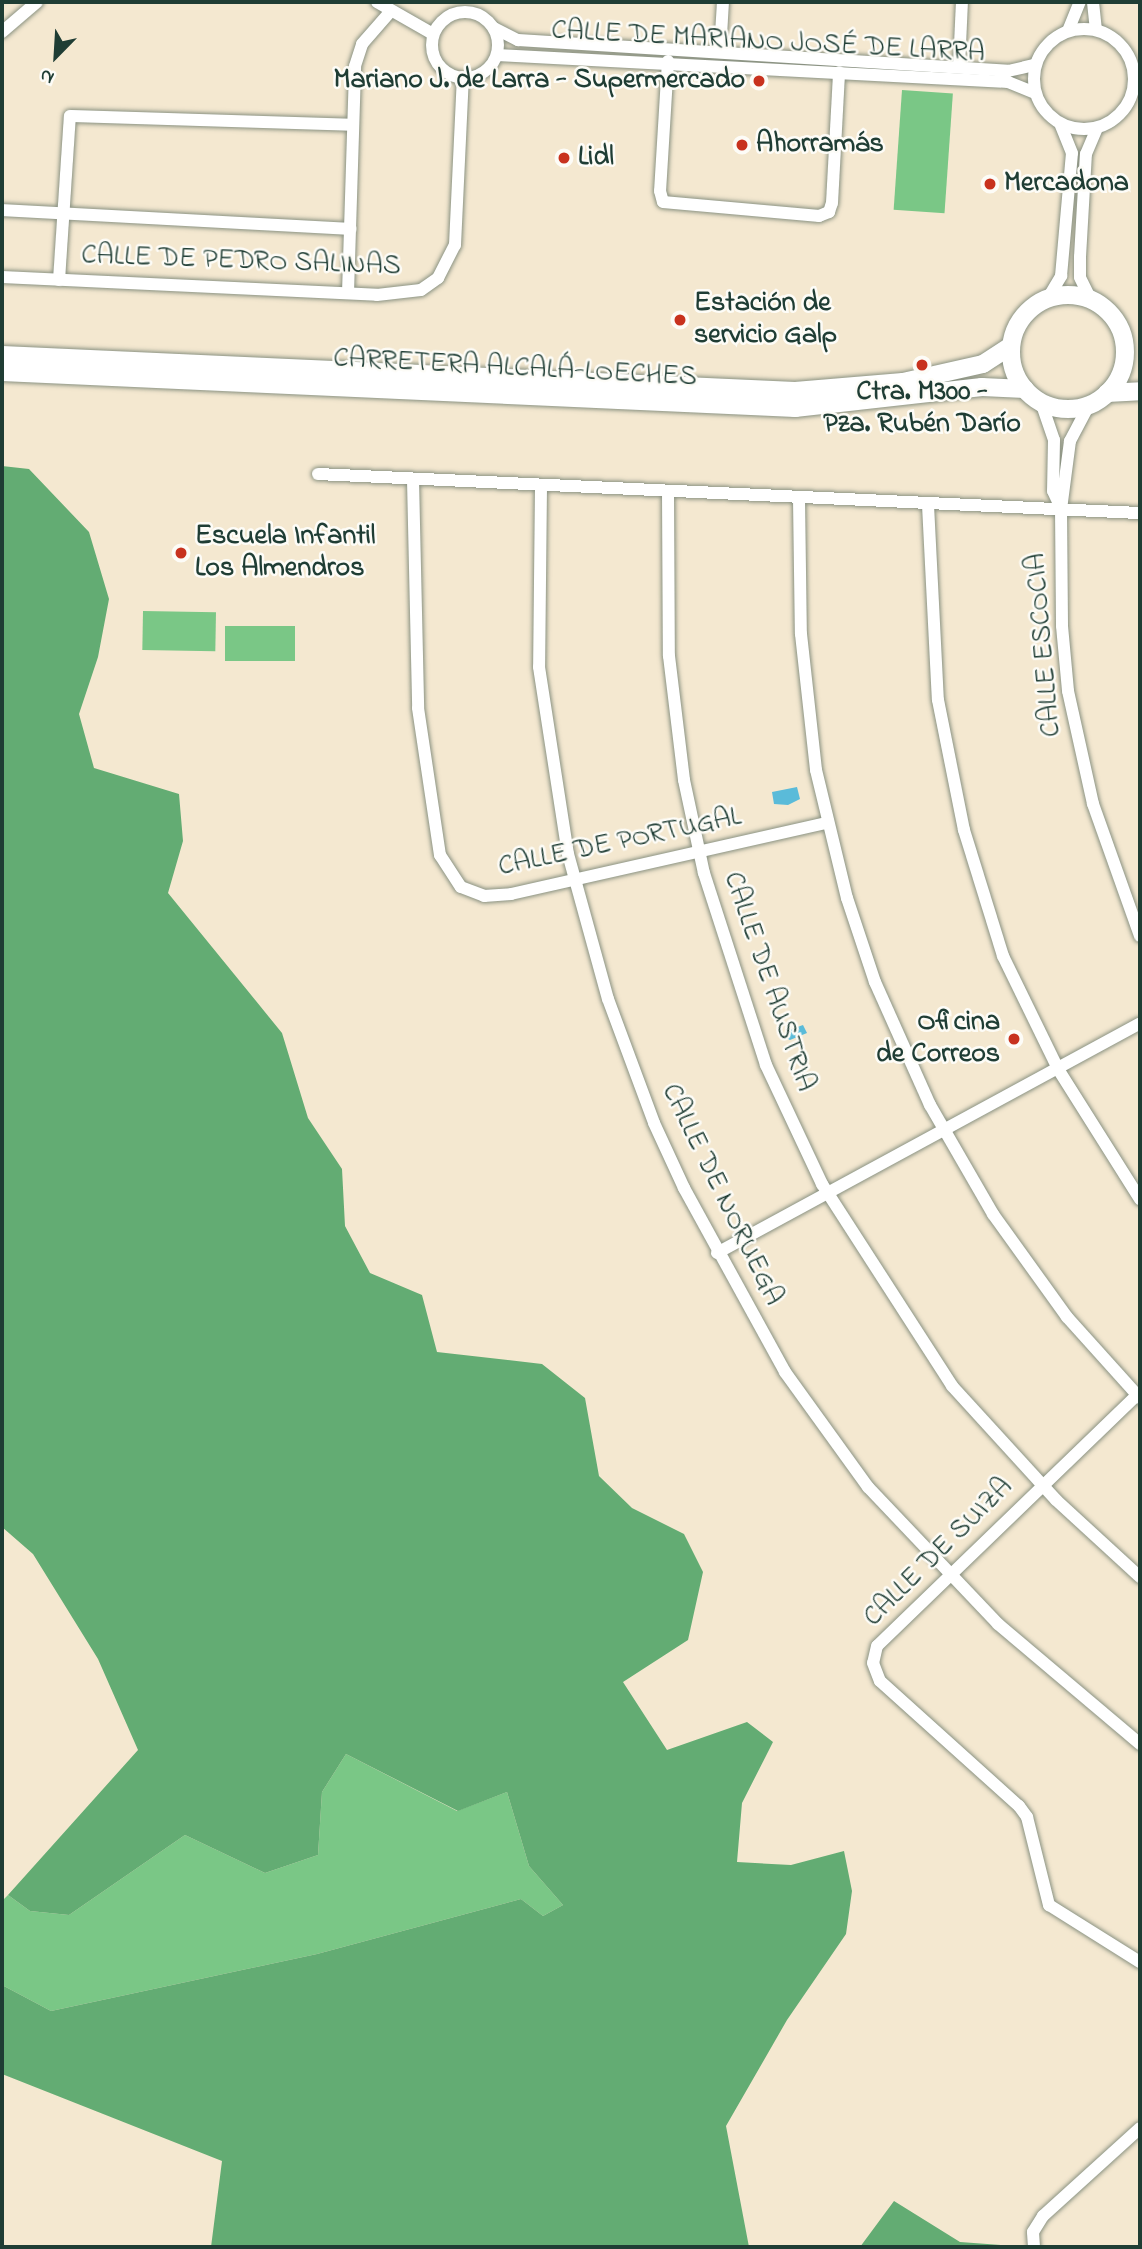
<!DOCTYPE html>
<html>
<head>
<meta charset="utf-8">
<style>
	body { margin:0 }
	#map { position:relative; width:1142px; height:2249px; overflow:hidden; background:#f4e8d0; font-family:"Indie Flower",sans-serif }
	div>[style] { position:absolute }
	.green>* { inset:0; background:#7ac786; transform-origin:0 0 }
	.forest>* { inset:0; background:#63ac73 }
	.water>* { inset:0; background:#5abbd9 }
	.roads { filter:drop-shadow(0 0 2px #8a9282) drop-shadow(0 0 2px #8a9282) }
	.street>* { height:12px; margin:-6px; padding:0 6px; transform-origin:6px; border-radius:6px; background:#fff }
	.street>.ring { margin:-6px; padding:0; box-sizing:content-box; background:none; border:12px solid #fff; border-radius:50% }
	.secondary>* { height:18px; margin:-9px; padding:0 9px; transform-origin:9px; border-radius:9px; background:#fff }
	.secondary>.ring { margin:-9px; padding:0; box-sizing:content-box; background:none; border:18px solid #fff; border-radius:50% }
	.dots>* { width:19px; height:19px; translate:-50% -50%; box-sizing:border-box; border:4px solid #fdfcf7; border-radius:50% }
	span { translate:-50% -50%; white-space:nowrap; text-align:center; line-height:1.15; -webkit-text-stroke:5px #fdfcf7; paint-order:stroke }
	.street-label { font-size:28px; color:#1f3d34 }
	.poi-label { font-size:28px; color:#1f3d34; font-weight:700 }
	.right { translate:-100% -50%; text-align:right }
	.left { translate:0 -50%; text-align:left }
	.frame { position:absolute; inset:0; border:4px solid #1f3d34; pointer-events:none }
	.north { position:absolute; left:21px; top:21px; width:70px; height:70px; -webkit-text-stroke:5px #fdfcf7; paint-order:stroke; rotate:204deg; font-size:19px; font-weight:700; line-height:28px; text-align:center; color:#1f3d34 }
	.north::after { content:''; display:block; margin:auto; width:24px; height:32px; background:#1f3d34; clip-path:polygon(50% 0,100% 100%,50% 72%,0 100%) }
</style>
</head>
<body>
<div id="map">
	<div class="green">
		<div style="left:902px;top:90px;width:51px;height:120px;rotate:4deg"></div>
		<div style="left:143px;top:611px;width:73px;height:39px;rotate:1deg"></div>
		<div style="left:225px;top:626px;width:70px;height:35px"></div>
		<div style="clip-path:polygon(346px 1754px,457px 1811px,507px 1792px,529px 1866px,563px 1905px,543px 1916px,521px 1899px,317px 1954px,51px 2011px,2px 1985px,2px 1901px,8px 1895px,30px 1911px,69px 1915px,185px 1835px,265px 1873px,318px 1855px,322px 1792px)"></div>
	</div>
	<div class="forest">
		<div style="clip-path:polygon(2px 466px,29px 469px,89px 532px,109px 599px,98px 657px,79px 714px,94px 768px,179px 794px,183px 841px,168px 893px,282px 1033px,308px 1118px,342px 1169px,345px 1226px,370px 1273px,422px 1295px,437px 1352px,542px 1364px,585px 1398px,599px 1476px,632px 1508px,684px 1534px,703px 1572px,688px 1640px,623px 1682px,667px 1750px,747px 1722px,773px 1742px,742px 1803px,737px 1862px,791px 1865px,844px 1851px,852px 1891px,846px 1934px,787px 2020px,726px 2126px,749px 2247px,211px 2247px,222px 2161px,2px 2074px,2px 1985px,51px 2011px,317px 1954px,521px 1899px,543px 1916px,563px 1905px,529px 1866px,507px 1792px,458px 1811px,346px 1754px,322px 1792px,318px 1855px,265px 1873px,185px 1835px,69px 1915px,30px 1911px,8px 1895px,138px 1750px,98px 1659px,33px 1554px,2px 1527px)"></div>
		<div style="clip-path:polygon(894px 2201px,960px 2242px,1028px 2247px,860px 2247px)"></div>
	</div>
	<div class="water">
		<div style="clip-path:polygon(797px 787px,800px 799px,788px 805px,774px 804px,772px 792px)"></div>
		<div style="clip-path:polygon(803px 1025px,807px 1033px,790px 1040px,786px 1038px,786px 1031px)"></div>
	</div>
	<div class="roads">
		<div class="street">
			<div style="left:377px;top:2px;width:64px;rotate:29.7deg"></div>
			<div style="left:1093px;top:2px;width:28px;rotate:84deg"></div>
			<div class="ring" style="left:432px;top:12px;width:54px;height:54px"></div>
			<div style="left:494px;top:28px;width:27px;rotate:27deg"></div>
			<div style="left:518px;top:40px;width:491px;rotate:3.6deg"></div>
			<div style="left:1008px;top:71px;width:28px;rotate:-13deg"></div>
			<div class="ring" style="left:1034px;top:29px;width:88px;height:88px"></div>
			<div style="left:1068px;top:31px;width:31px;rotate:-68deg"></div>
			<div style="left:2px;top:32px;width:46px;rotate:-40.6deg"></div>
			<div style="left:720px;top:52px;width:50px;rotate:-86.6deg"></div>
			<div style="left:497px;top:55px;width:512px;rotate:3.02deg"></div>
			<div style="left:1008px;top:82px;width:29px;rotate:22deg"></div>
			<div style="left:668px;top:61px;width:130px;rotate:93.5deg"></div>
			<div style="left:660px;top:191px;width:11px;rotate:75deg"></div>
			<div style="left:663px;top:202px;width:157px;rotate:5.1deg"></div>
			<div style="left:819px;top:216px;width:11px;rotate:-22deg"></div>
			<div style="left:829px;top:212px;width:9px;rotate:-72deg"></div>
			<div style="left:832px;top:203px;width:131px;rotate:-86.9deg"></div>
			<div style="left:959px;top:67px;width:65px;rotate:-87.4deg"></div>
			<div style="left:2px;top:210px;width:349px;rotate:3.1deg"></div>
			<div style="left:2px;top:277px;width:375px;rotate:2.7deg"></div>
			<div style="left:377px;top:295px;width:44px;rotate:-6.5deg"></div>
			<div style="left:421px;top:290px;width:21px;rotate:-35deg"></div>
			<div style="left:438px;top:278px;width:37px;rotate:-63deg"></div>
			<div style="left:455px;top:245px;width:167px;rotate:-87.3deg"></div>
			<div style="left:59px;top:280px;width:164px;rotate:-86.2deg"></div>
			<div style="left:70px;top:116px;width:283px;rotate:1.8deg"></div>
			<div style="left:348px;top:293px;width:227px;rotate:-88.2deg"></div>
			<div style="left:355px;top:66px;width:23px;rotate:-72deg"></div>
			<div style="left:362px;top:44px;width:43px;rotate:-48.8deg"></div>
			<div style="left:1048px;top:298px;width:26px;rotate:-59deg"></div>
			<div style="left:1061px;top:276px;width:123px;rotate:-84.9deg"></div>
			<div style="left:1072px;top:153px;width:31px;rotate:-112deg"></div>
			<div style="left:1091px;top:300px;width:25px;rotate:-116deg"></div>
			<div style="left:1080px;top:277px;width:20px;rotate:-90deg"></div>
			<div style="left:1080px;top:257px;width:103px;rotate:-86.7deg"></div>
			<div style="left:1086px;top:154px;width:28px;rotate:-67deg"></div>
			<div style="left:1041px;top:402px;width:40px;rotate:71.1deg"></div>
			<div style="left:1054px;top:440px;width:51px;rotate:91.1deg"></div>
			<div style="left:1053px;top:491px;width:19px;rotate:65deg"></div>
			<div style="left:1089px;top:405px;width:41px;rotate:117.8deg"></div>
			<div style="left:1070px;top:441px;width:69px;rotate:97.5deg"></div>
			<div style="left:1061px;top:509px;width:117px;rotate:89.5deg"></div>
			<div style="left:1062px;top:626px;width:65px;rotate:84.7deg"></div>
			<div style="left:1068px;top:691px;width:116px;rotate:77.5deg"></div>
			<div style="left:1093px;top:804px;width:140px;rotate:70.4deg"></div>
			<div style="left:318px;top:474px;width:823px;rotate:2.72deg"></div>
			<div style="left:413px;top:480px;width:228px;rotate:88.7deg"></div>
			<div style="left:418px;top:708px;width:149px;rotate:81.5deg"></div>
			<div style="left:440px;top:855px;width:38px;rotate:57deg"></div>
			<div style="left:461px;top:887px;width:25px;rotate:21deg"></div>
			<div style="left:484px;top:896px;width:27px;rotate:-4deg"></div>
			<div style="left:511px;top:894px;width:324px;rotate:-12.7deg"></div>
			<div style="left:541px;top:486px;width:181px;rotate:90.6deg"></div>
			<div style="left:539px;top:667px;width:189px;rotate:81.2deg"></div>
			<div style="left:568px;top:854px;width:150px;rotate:74.6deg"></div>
			<div style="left:608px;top:999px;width:132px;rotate:69.6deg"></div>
			<div style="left:654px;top:1123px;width:72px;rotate:65.2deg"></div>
			<div style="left:684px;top:1188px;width:210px;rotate:61.2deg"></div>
			<div style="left:785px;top:1372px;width:142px;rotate:54.2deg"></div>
			<div style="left:868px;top:1487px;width:189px;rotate:46.5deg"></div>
			<div style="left:998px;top:1624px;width:186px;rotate:40.2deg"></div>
			<div style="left:668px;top:492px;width:164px;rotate:89.7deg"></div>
			<div style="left:669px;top:656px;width:125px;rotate:83.1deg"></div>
			<div style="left:684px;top:780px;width:95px;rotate:77.9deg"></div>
			<div style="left:704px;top:873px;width:202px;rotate:72.1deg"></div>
			<div style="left:766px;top:1065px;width:132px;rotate:64.8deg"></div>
			<div style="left:822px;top:1184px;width:240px;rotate:57.2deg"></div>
			<div style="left:952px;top:1386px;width:154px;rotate:47.6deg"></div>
			<div style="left:1056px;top:1500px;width:114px;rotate:42.5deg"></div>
			<div style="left:799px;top:499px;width:135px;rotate:89.2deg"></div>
			<div style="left:801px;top:634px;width:137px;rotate:83.7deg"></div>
			<div style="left:816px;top:770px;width:132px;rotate:76.4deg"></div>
			<div style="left:847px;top:898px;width:89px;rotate:71.6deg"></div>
			<div style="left:875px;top:982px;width:135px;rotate:65.9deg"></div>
			<div style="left:930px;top:1105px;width:126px;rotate:60deg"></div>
			<div style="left:993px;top:1214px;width:127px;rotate:54.3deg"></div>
			<div style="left:1067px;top:1317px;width:109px;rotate:48deg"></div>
			<div style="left:928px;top:505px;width:195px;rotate:87.1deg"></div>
			<div style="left:938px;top:700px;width:133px;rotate:78.7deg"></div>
			<div style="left:964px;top:830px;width:132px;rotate:72.8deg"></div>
			<div style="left:1003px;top:956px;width:126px;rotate:64deg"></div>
			<div style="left:1058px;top:1069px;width:154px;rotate:57.8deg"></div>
			<div style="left:717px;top:1253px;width:481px;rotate:-28.5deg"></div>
			<div style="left:1137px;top:1395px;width:361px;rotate:136deg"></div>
			<div style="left:877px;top:1646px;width:17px;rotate:103deg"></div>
			<div style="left:873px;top:1663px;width:19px;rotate:69deg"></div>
			<div style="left:880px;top:1681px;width:187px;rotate:42deg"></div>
			<div style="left:1019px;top:1806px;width:14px;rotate:54deg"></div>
			<div style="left:1027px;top:1817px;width:91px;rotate:76deg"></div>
			<div style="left:1049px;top:1905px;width:107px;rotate:32.1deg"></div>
			<div style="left:1034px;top:2247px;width:15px;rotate:-94deg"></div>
			<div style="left:1033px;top:2232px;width:19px;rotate:-58deg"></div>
			<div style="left:1043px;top:2216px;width:131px;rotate:-42.2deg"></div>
		</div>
		<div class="secondary">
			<div class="ring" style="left:1011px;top:295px;width:96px;height:96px"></div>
			<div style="left:2px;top:355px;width:794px;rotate:2.6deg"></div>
			<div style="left:795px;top:391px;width:108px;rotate:-4.8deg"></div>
			<div style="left:903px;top:382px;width:82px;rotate:-12.7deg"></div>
			<div style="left:983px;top:364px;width:33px;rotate:-33deg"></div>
			<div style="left:2px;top:372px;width:794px;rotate:2.6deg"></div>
			<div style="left:795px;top:408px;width:188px;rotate:-6.4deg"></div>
			<div style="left:982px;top:387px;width:43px;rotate:2.7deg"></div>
			<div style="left:1107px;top:393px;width:33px;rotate:-3deg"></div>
		</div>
	</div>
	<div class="dots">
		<div style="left:759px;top:81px;background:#c8321e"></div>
		<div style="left:742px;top:145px;background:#c8321e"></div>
		<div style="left:564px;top:158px;background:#c8321e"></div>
		<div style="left:990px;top:184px;background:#c8321e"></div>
		<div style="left:680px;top:320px;background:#c8321e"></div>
		<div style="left:922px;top:365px;background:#c8321e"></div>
		<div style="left:181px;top:553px;background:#c8321e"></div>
		<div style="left:1014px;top:1039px;background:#c8321e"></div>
	</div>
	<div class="street-label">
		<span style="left:768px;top:43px;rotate:3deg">CALLE DE MARIANO JOSÉ DE LARRA</span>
		<span style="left:241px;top:262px;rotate:2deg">CALLE DE PEDRO SALINAS</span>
		<span style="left:515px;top:369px;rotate:3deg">CARRETERA ALCALÁ-LOECHES</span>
		<span style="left:1045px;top:645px;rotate:-95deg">CALLE ESCOCIA</span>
		<span style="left:620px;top:843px;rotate:-12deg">CALLE DE PORTUGAL</span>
		<span style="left:768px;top:982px;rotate:71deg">CALLE DE AUSTRIA</span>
		<span style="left:721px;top:1195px;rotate:64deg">CALLE DE NORUEGA</span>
		<span style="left:939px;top:1553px;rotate:-45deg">CALLE DE SUIZA</span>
	</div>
	<div class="poi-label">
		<span class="right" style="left:745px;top:81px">Mariano J. de Larra - Supermercado</span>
		<span class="left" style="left:756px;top:145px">Ahorramás</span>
		<span class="left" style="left:578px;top:158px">Lidl</span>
		<span class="left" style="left:1004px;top:184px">Mercadona</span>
		<span class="left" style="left:694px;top:320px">Estación de<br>servicio Galp</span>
		<span style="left:922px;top:409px">Ctra. M300 -<br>Pza. Rubén Darío</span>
		<span class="left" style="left:195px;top:553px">Escuela Infantil<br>Los Almendros</span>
		<span class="right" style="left:1000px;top:1039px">Oficina<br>de Correos</span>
	</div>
	<div class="frame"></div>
	<div class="north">N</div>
</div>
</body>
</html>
